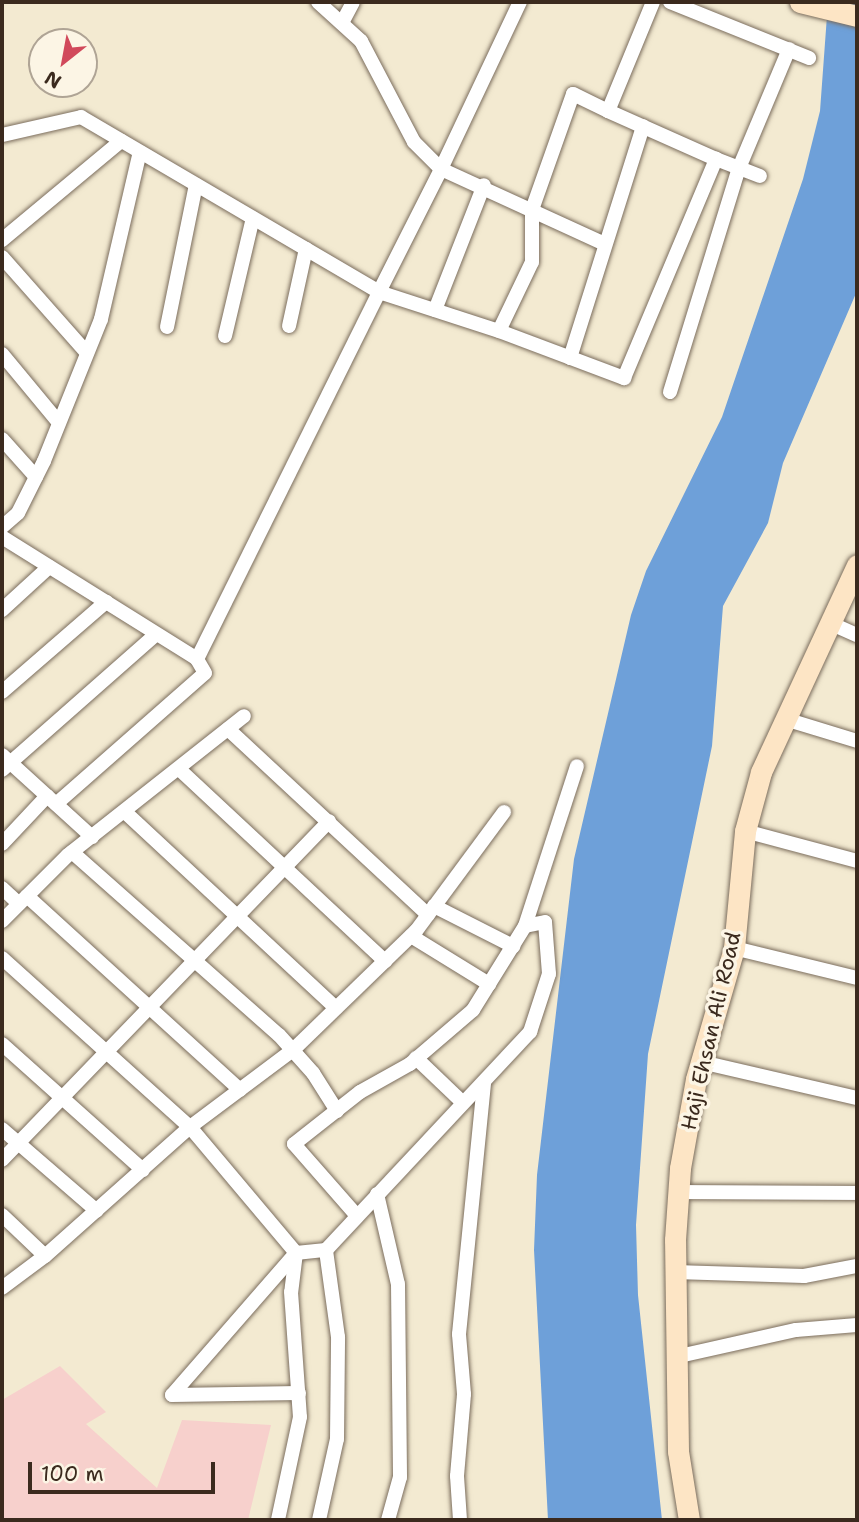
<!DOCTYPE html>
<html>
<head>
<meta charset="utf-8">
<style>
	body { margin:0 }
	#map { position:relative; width:859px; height:1522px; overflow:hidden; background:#f3ead1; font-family:"Shantell Sans",sans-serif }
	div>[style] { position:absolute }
	.built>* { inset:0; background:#f7d0cc }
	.water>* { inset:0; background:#6ea0d9 }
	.roads { filter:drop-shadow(0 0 2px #7b6d5d) drop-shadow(0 0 2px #7b6d5d) }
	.street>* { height:14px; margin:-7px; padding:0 7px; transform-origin:7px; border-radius:7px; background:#fff }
	.secondary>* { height:21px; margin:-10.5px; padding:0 10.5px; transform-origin:10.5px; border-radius:10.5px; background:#fde5c5 }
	span { translate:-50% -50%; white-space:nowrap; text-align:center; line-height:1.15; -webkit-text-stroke:7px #fcf5e5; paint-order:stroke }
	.street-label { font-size:21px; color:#3b2a1e }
	.frame { position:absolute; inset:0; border:4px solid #3b2a1e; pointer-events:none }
	.north { position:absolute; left:28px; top:28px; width:70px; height:70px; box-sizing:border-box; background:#fcf5e5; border:2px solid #afa495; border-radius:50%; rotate:211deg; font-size:19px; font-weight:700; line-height:28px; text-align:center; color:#3b2a1e }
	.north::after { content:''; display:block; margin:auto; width:24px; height:32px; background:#d1495b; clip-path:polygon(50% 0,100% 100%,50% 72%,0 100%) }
	.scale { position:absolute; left:28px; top:1462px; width:187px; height:32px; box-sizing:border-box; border:4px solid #3b2a1e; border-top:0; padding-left:9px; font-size:21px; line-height:24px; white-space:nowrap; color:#3b2a1e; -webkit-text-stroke:5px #fcf5e5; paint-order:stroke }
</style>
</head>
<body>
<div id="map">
	<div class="built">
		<div style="clip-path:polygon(60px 1366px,106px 1412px,86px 1424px,157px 1488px,182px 1420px,271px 1425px,248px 1520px,2px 1520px,2px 1400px)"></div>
	</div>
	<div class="water">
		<div style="clip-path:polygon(828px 2px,857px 2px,857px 291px,783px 463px,768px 523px,723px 606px,712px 746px,648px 1054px,636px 1225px,638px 1295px,662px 1520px,548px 1520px,534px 1250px,537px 1175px,574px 859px,631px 615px,646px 571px,722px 417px,803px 179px,820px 111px)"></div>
	</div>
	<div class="roads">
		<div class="street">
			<div style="left:318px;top:2px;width:58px;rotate:42.2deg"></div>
			<div style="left:361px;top:41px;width:114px;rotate:62.3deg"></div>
			<div style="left:414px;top:142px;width:38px;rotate:45deg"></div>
			<div style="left:441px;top:169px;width:185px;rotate:-64.7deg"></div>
			<div style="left:653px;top:2px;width:118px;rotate:112.4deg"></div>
			<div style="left:608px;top:111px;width:39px;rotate:-154deg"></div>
			<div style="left:573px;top:94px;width:123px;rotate:109.5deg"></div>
			<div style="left:532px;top:210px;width:52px;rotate:90deg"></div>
			<div style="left:532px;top:262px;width:76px;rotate:115.6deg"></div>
			<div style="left:499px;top:331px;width:134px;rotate:20.6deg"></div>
			<div style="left:624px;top:378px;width:238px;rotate:-67.2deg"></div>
			<div style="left:716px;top:159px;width:47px;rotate:21.1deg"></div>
			<div style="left:670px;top:2px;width:150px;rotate:21.9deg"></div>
			<div style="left:343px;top:21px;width:21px;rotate:-62deg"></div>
			<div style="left:608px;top:111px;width:118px;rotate:24deg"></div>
			<div style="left:2px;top:135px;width:81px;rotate:-12.8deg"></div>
			<div style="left:81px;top:117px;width:346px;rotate:30.4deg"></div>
			<div style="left:379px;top:292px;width:138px;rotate:-63.2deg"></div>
			<div style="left:441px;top:169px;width:178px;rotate:24.6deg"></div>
			<div style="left:2px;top:240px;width:155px;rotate:-39.8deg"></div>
			<div style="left:2px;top:257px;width:128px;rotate:48.5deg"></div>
			<div style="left:435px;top:310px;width:134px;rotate:-68.6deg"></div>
			<div style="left:289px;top:326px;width:79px;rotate:-77.6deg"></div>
			<div style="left:167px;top:327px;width:145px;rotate:-78.5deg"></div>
			<div style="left:225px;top:336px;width:121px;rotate:-76.7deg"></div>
			<div style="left:2px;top:354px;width:89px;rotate:50.4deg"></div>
			<div style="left:570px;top:358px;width:243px;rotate:-72.5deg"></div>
			<div style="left:670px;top:392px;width:234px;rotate:-72.9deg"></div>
			<div style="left:739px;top:168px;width:129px;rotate:-67.2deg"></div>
			<div style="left:2px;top:439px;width:51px;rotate:48.2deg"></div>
			<div style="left:2px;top:527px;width:21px;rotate:-41deg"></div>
			<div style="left:18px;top:513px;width:58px;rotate:-63.4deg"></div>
			<div style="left:44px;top:461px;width:153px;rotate:-68.1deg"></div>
			<div style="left:101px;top:319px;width:171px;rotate:-76.9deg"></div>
			<div style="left:2px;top:537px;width:230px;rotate:32deg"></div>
			<div style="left:197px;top:659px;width:410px;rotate:-63.6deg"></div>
			<div style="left:379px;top:292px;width:126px;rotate:18deg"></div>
			<div style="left:2px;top:610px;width:64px;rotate:-42.5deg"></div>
			<div style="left:832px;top:624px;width:27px;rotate:24deg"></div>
			<div style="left:2px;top:692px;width:138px;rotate:-40.9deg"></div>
			<div style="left:785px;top:719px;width:75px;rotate:17deg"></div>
			<div style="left:228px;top:729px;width:273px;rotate:42.9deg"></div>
			<div style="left:2px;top:755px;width:122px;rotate:42.3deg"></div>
			<div style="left:179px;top:769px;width:282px;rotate:43deg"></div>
			<div style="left:2px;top:770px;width:205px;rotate:-41.4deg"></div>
			<div style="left:56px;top:804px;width:198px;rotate:-41.3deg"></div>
			<div style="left:205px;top:673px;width:16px;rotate:-120deg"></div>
			<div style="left:125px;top:812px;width:288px;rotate:42.9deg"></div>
			<div style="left:745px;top:831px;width:116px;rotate:15deg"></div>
			<div style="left:2px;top:844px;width:66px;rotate:-46.8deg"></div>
			<div style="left:72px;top:852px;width:276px;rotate:41.5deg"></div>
			<div style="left:279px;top:1035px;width:51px;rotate:48.2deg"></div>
			<div style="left:313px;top:1073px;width:45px;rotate:57.7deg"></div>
			<div style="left:2px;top:888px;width:23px;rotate:43deg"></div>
			<div style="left:27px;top:896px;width:288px;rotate:42.3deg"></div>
			<div style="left:434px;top:906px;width:89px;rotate:26.9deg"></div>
			<div style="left:2px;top:921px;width:93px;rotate:-45deg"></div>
			<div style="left:68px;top:855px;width:224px;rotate:-38.3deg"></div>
			<div style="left:525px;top:926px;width:168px;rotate:-72deg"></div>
			<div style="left:411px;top:936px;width:92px;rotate:31.6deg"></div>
			<div style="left:734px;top:948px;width:127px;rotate:13.7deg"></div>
			<div style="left:2px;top:958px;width:253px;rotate:42deg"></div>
			<div style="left:190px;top:1127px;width:165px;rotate:49.9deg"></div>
			<div style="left:296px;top:1253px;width:39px;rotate:97deg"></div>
			<div style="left:291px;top:1292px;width:125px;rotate:85.9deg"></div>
			<div style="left:300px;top:1417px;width:105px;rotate:102.1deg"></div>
			<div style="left:2px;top:1044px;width:189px;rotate:41.8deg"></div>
			<div style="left:416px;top:1058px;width:64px;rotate:43.7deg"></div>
			<div style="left:701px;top:1062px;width:160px;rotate:13deg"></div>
			<div style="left:2px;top:1129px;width:125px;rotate:40.8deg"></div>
			<div style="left:2px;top:1160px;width:471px;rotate:-46deg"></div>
			<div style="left:680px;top:1192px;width:177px;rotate:0.3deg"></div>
			<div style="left:377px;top:1194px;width:92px;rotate:76.9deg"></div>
			<div style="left:398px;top:1284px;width:193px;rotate:89.4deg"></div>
			<div style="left:400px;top:1477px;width:45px;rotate:105.6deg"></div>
			<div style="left:2px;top:1215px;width:59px;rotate:43.6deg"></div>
			<div style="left:675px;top:1272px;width:129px;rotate:1.8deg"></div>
			<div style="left:804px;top:1276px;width:54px;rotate:-10.7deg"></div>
			<div style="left:2px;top:1288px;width:54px;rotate:-36.7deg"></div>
			<div style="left:45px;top:1256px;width:194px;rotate:-41.7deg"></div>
			<div style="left:190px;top:1127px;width:129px;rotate:-36.8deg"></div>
			<div style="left:293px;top:1050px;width:171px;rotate:-44.1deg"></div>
			<div style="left:416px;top:931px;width:148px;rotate:-53.5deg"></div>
			<div style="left:675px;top:1357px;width:124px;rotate:-12.6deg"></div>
			<div style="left:796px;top:1330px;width:61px;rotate:-4.7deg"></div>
			<div style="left:299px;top:1393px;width:127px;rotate:179.1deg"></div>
			<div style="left:172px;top:1395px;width:189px;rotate:-48.9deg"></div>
			<div style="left:296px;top:1253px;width:30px;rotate:-6deg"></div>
			<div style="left:319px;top:1520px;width:83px;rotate:-77.5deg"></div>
			<div style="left:337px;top:1439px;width:102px;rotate:-89.4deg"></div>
			<div style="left:338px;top:1337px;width:88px;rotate:-97.9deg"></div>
			<div style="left:326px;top:1250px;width:299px;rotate:-46.9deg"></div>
			<div style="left:530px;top:1032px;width:61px;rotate:-71.9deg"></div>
			<div style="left:549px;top:974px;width:52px;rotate:-94.4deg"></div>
			<div style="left:545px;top:922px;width:20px;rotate:169deg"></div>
			<div style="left:525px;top:926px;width:99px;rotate:121.8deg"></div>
			<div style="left:473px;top:1010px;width:83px;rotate:139.4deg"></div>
			<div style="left:410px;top:1064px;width:57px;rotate:150.8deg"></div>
			<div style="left:360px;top:1092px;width:84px;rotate:141.8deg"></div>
			<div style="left:294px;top:1144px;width:96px;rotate:48.8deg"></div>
			<div style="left:460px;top:1520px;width:44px;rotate:-93.9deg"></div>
			<div style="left:457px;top:1476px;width:82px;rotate:-85.1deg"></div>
			<div style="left:464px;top:1394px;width:60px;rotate:-94.8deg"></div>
			<div style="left:459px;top:1334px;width:253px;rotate:-84.3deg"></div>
		</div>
		<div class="secondary">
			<div style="left:800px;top:2px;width:59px;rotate:13.8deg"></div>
			<div style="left:689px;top:1520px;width:70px;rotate:-99.1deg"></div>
			<div style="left:678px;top:1451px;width:211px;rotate:-90.8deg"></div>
			<div style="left:675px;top:1240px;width:72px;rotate:-86deg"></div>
			<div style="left:680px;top:1168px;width:90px;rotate:-79.8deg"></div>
			<div style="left:696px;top:1079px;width:136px;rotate:-73.8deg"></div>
			<div style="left:734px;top:948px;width:118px;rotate:-84.6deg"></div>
			<div style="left:745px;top:831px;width:61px;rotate:-74.8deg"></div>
			<div style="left:761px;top:772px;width:228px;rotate:-65.1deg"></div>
		</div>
	</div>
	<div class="street-label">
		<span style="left:711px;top:1031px;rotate:-77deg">Haji Ehsan Ali Road</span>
	</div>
	<div class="frame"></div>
	<div class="north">N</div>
	<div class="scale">100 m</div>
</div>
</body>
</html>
